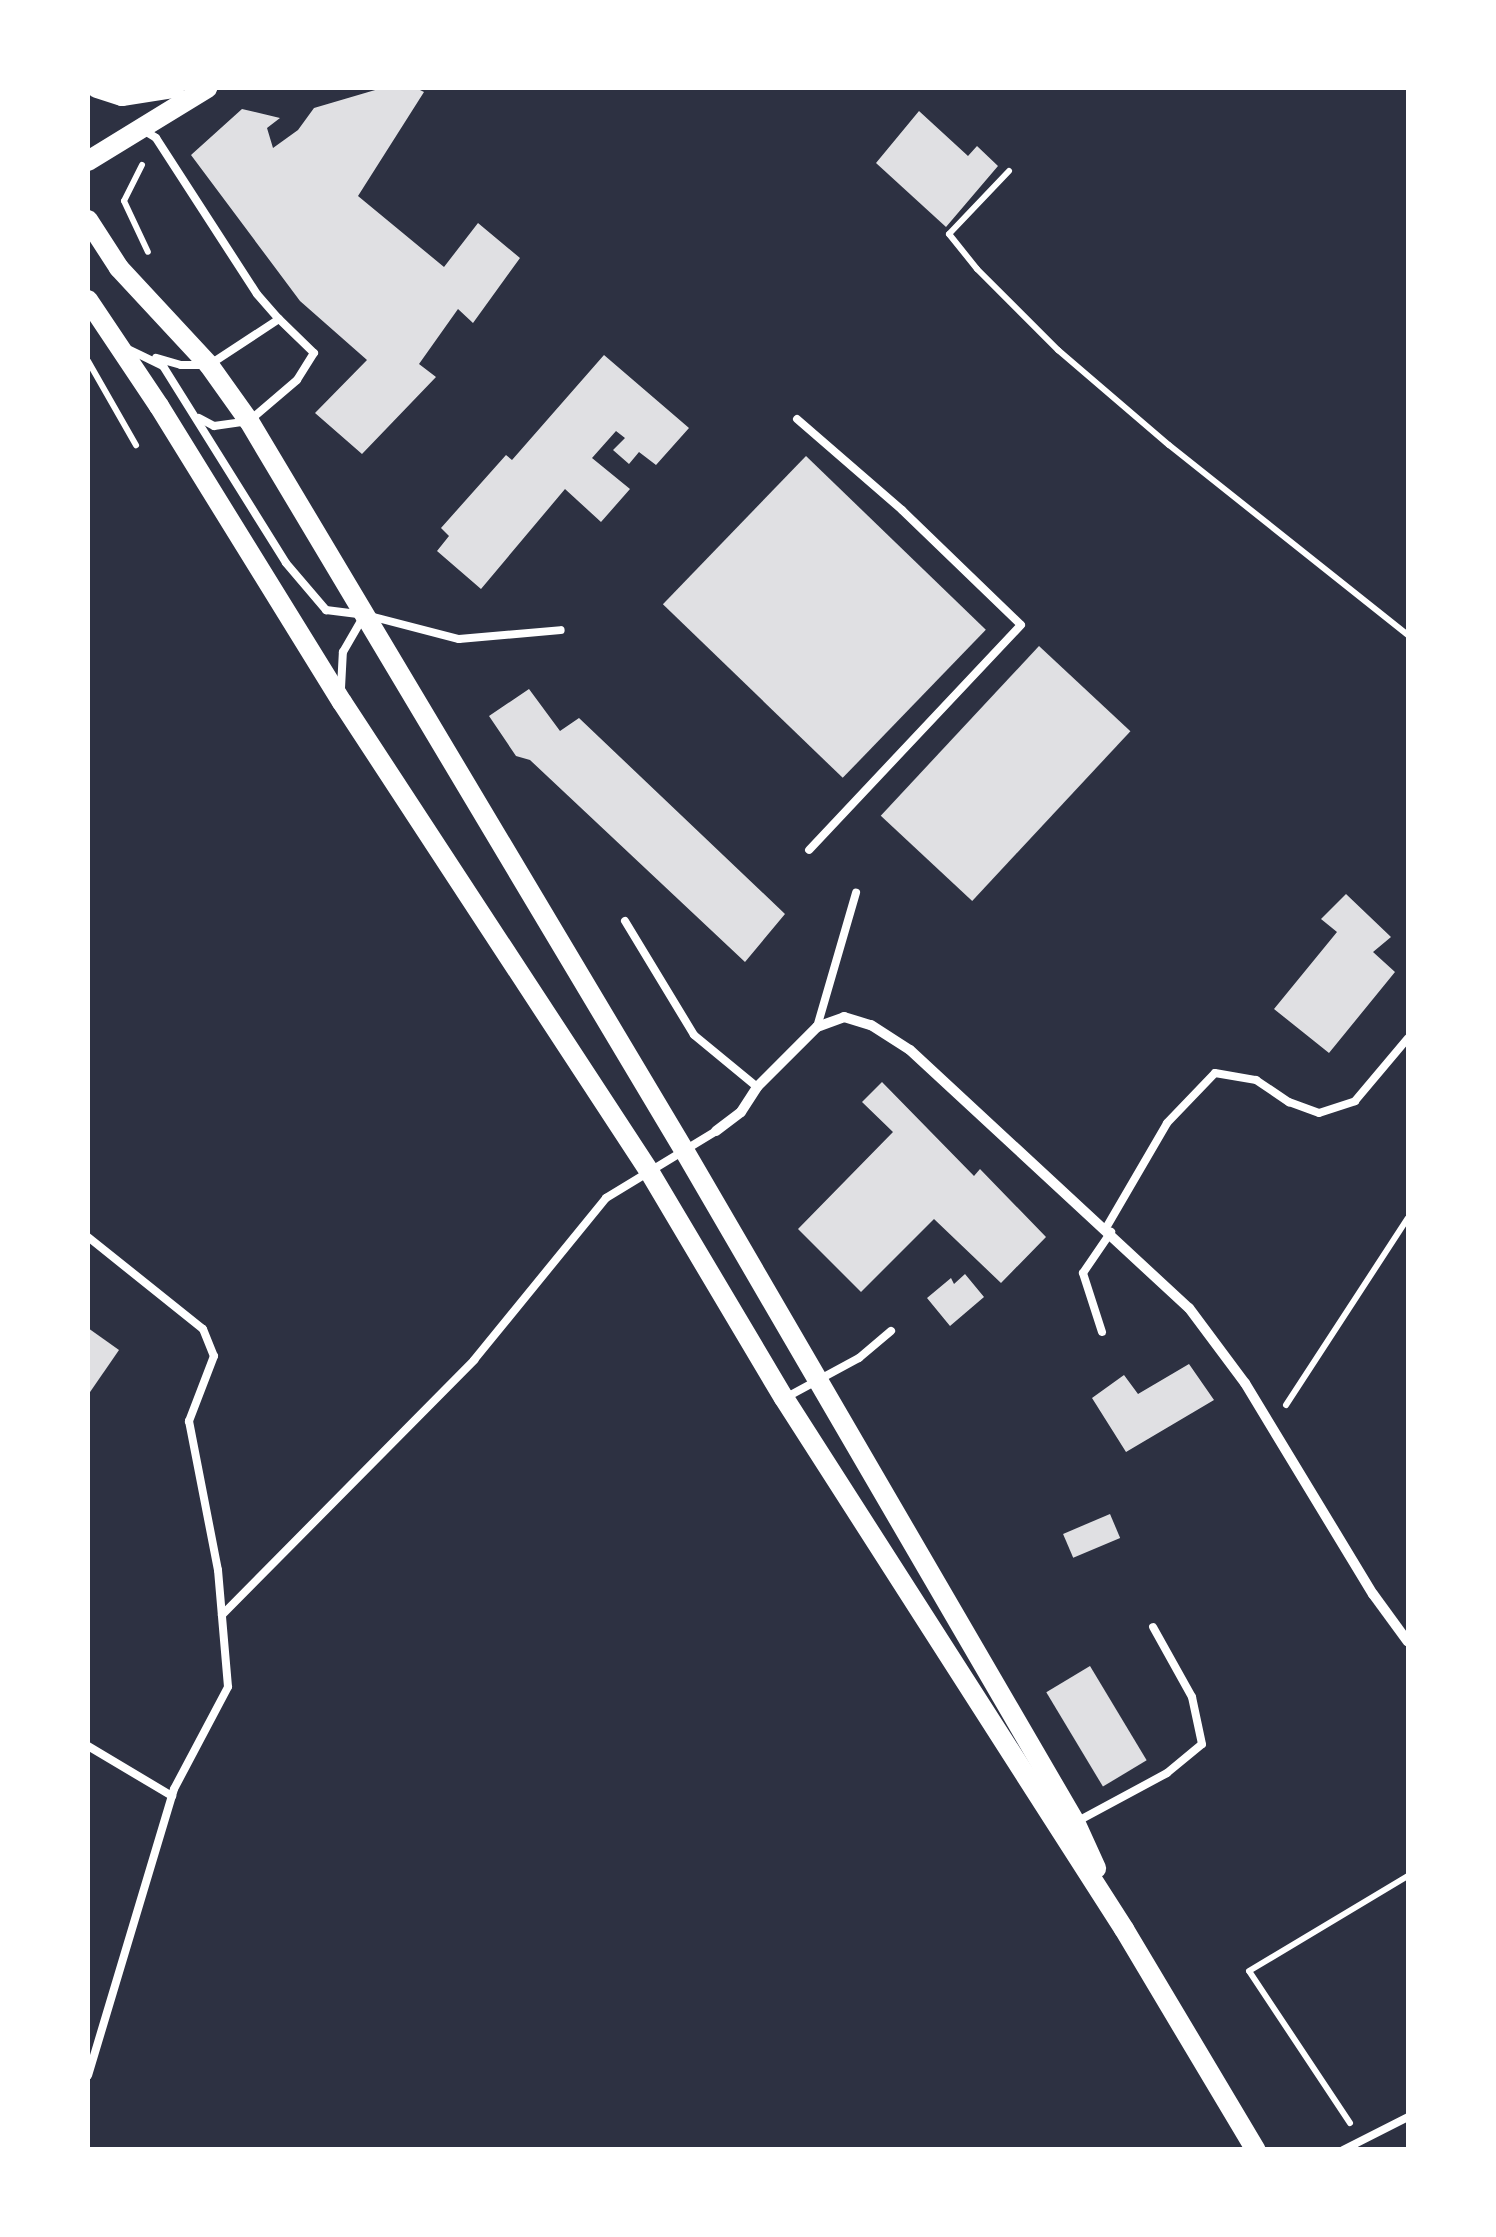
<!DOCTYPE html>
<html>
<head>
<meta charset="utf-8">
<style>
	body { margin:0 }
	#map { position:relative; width:1496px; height:2237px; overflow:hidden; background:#2d3142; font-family:"IBM Plex Serif",serif }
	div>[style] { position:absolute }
	.building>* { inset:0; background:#e0e0e3; transform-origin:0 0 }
	.path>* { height:6px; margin:-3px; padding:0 3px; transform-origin:3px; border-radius:3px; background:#fff }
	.service>* { height:8px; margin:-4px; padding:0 4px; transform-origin:4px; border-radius:4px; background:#fff }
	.minor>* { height:10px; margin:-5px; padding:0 5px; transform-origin:5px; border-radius:5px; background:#fff }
	.secondary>* { height:20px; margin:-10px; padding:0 10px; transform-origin:10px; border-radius:10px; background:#fff }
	span { translate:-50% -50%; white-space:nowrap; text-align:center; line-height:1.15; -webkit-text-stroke:10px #fff; paint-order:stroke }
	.frame { position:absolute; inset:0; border:90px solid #fff; pointer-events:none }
</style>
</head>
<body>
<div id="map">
	<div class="building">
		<div style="clip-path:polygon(382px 88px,416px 88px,424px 92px,358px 196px,444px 267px,478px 223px,520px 258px,473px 323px,458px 309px,419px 364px,436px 377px,362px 454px,315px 413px,367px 360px,300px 301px,191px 155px,242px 109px,280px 118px,267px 128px,273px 148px,298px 130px,314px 108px)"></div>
		<div style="clip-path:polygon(919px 111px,968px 156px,977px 146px,998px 166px,946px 227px,876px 163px)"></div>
		<div style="clip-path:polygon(604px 355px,689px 428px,656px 465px,639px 452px,629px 464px,613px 450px,625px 438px,616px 431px,592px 458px,630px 489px,601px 522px,565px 489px,481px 589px,437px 551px,449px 536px,441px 528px,506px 455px,512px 460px)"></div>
		<div style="left:806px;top:456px;width:250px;height:206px;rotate:44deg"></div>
		<div style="left:1039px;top:646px;width:125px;height:232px;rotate:43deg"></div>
		<div style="clip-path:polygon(529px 689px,560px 731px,579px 718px,785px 914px,745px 962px,530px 760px,516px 756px,489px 716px)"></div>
		<div style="clip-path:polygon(1346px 894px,1391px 937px,1373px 952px,1395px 972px,1329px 1053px,1274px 1009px,1337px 932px,1321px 919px)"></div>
		<div style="clip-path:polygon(882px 1082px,974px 1176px,980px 1169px,1046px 1237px,1001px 1283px,934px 1219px,861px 1292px,798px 1229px,893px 1132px,862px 1102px)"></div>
		<div style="clip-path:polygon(965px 1274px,984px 1297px,950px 1326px,927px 1298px,951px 1278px,954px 1284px)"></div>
		<div style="clip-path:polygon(88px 1328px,119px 1350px,88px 1395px)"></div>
		<div style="clip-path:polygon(1189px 1364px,1214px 1400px,1126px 1452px,1092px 1398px,1124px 1375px,1138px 1394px)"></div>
		<div style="left:1110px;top:1514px;width:26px;height:51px;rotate:67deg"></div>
		<div style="left:1090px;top:1666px;width:110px;height:51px;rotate:59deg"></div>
	</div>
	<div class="path">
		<div style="left:142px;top:165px;width:40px;rotate:116.6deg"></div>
		<div style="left:124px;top:201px;width:56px;rotate:64.8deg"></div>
		<div style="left:1009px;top:171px;width:87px;rotate:133.6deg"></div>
		<div style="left:949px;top:234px;width:45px;rotate:51.3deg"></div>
		<div style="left:977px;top:269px;width:115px;rotate:45deg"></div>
		<div style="left:1058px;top:350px;width:146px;rotate:40.6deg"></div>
		<div style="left:1169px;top:445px;width:305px;rotate:38.5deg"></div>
		<div style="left:88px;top:361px;width:97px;rotate:60.3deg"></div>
		<div style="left:1286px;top:1405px;width:223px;rotate:-56.9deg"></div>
		<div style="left:1350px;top:2123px;width:182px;rotate:-123.6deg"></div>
		<div style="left:1249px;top:1971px;width:185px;rotate:-30.9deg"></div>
	</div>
	<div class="service">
		<div style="left:145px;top:131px;width:13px;rotate:32deg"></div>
		<div style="left:156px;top:138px;width:186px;rotate:57.1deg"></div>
		<div style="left:257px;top:294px;width:33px;rotate:49deg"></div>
		<div style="left:279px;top:319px;width:84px;rotate:146.7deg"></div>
		<div style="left:209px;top:365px;width:28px;rotate:180deg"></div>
		<div style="left:181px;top:365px;width:26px;rotate:-164deg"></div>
		<div style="left:130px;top:350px;width:37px;rotate:26deg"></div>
		<div style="left:163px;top:366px;width:232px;rotate:58deg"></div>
		<div style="left:286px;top:563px;width:62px;rotate:49.6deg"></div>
		<div style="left:326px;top:610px;width:40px;rotate:7.1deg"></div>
		<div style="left:366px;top:615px;width:96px;rotate:14.5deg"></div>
		<div style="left:459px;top:639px;width:102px;rotate:-5deg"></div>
		<div style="left:199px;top:418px;width:17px;rotate:28deg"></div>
		<div style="left:214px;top:426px;width:35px;rotate:-8deg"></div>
		<div style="left:249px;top:421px;width:63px;rotate:-40.5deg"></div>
		<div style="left:297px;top:380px;width:32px;rotate:-58deg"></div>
		<div style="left:314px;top:353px;width:49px;rotate:-135.8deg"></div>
		<div style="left:797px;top:419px;width:139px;rotate:40.9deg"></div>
		<div style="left:902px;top:510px;width:165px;rotate:44deg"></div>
		<div style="left:1021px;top:625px;width:309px;rotate:133.3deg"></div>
		<div style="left:341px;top:688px;width:36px;rotate:-87deg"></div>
		<div style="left:343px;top:652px;width:39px;rotate:-60deg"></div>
		<div style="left:625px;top:921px;width:133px;rotate:58.8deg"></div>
		<div style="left:694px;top:1035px;width:82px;rotate:39.5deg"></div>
		<div style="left:817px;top:1027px;width:140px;rotate:-73.8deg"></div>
		<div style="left:1106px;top:1228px;width:121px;rotate:-59.8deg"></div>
		<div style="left:1167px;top:1123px;width:69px;rotate:-46.2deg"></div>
		<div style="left:1215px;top:1073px;width:42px;rotate:9.7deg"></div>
		<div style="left:1256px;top:1080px;width:40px;rotate:34deg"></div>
		<div style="left:1289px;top:1102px;width:32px;rotate:20deg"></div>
		<div style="left:1319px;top:1113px;width:38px;rotate:-18deg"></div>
		<div style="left:1355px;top:1101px;width:82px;rotate:-49.9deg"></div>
		<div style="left:88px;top:1237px;width:147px;rotate:38.7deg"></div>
		<div style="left:203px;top:1329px;width:29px;rotate:68deg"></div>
		<div style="left:214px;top:1356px;width:70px;rotate:111deg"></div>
		<div style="left:189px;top:1421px;width:152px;rotate:79deg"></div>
		<div style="left:218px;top:1570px;width:117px;rotate:85.1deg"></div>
		<div style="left:228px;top:1687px;width:115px;rotate:117.9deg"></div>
		<div style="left:174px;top:1789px;width:299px;rotate:106.7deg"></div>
		<div style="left:1102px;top:1332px;width:62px;rotate:-107.9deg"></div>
		<div style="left:1083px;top:1273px;width:50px;rotate:-55.7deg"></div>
		<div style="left:785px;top:1398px;width:84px;rotate:-28.4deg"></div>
		<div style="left:859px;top:1358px;width:42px;rotate:-40.2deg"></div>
		<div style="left:222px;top:1615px;width:359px;rotate:-45.3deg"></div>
		<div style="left:474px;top:1360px;width:209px;rotate:-50.8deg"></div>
		<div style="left:606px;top:1198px;width:129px;rotate:-31.3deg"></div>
		<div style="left:88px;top:1746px;width:98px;rotate:30.8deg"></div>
		<div style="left:1078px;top:1821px;width:101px;rotate:-28.3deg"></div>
		<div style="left:1167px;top:1773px;width:45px;rotate:-39.6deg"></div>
		<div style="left:1202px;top:1744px;width:48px;rotate:-102deg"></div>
		<div style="left:1192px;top:1697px;width:80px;rotate:-119.1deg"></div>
		<div style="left:1343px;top:2150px;width:73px;rotate:-26.9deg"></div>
	</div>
	<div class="minor">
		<div style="left:716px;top:1131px;width:31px;rotate:-37deg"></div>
		<div style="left:741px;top:1112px;width:30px;rotate:-57deg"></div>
		<div style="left:757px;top:1087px;width:85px;rotate:-45deg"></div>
		<div style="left:817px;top:1027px;width:29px;rotate:-20deg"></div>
		<div style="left:844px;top:1017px;width:28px;rotate:17deg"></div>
		<div style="left:871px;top:1025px;width:46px;rotate:32.7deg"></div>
		<div style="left:910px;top:1050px;width:380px;rotate:42.8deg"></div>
		<div style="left:1189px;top:1308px;width:94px;rotate:53.3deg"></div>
		<div style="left:1245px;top:1383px;width:247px;rotate:58.8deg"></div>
		<div style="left:1373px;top:1594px;width:59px;rotate:53.9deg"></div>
	</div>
	<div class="secondary">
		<div style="left:97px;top:88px;width:26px;rotate:18deg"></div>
		<div style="left:122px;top:96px;width:53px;rotate:-8.7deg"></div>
		<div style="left:88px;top:161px;width:140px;rotate:-31.5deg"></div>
		<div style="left:88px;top:220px;width:57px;rotate:57.1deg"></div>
		<div style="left:119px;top:268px;width:132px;rotate:47.1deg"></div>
		<div style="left:209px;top:365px;width:69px;rotate:54.5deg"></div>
		<div style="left:249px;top:421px;width:849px;rotate:59.18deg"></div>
		<div style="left:684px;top:1150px;width:777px;rotate:59.81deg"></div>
		<div style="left:1075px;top:1822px;width:51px;rotate:65.5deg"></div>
		<div style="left:88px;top:300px;width:128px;rotate:56.2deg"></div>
		<div style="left:159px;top:406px;width:348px;rotate:58.3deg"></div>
		<div style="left:342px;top:702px;width:561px;rotate:56.79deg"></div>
		<div style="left:649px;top:1171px;width:264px;rotate:59.3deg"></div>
		<div style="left:784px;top:1398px;width:631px;rotate:57.37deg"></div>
		<div style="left:1124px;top:1929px;width:257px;rotate:59.2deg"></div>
	</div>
	<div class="frame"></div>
</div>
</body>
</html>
